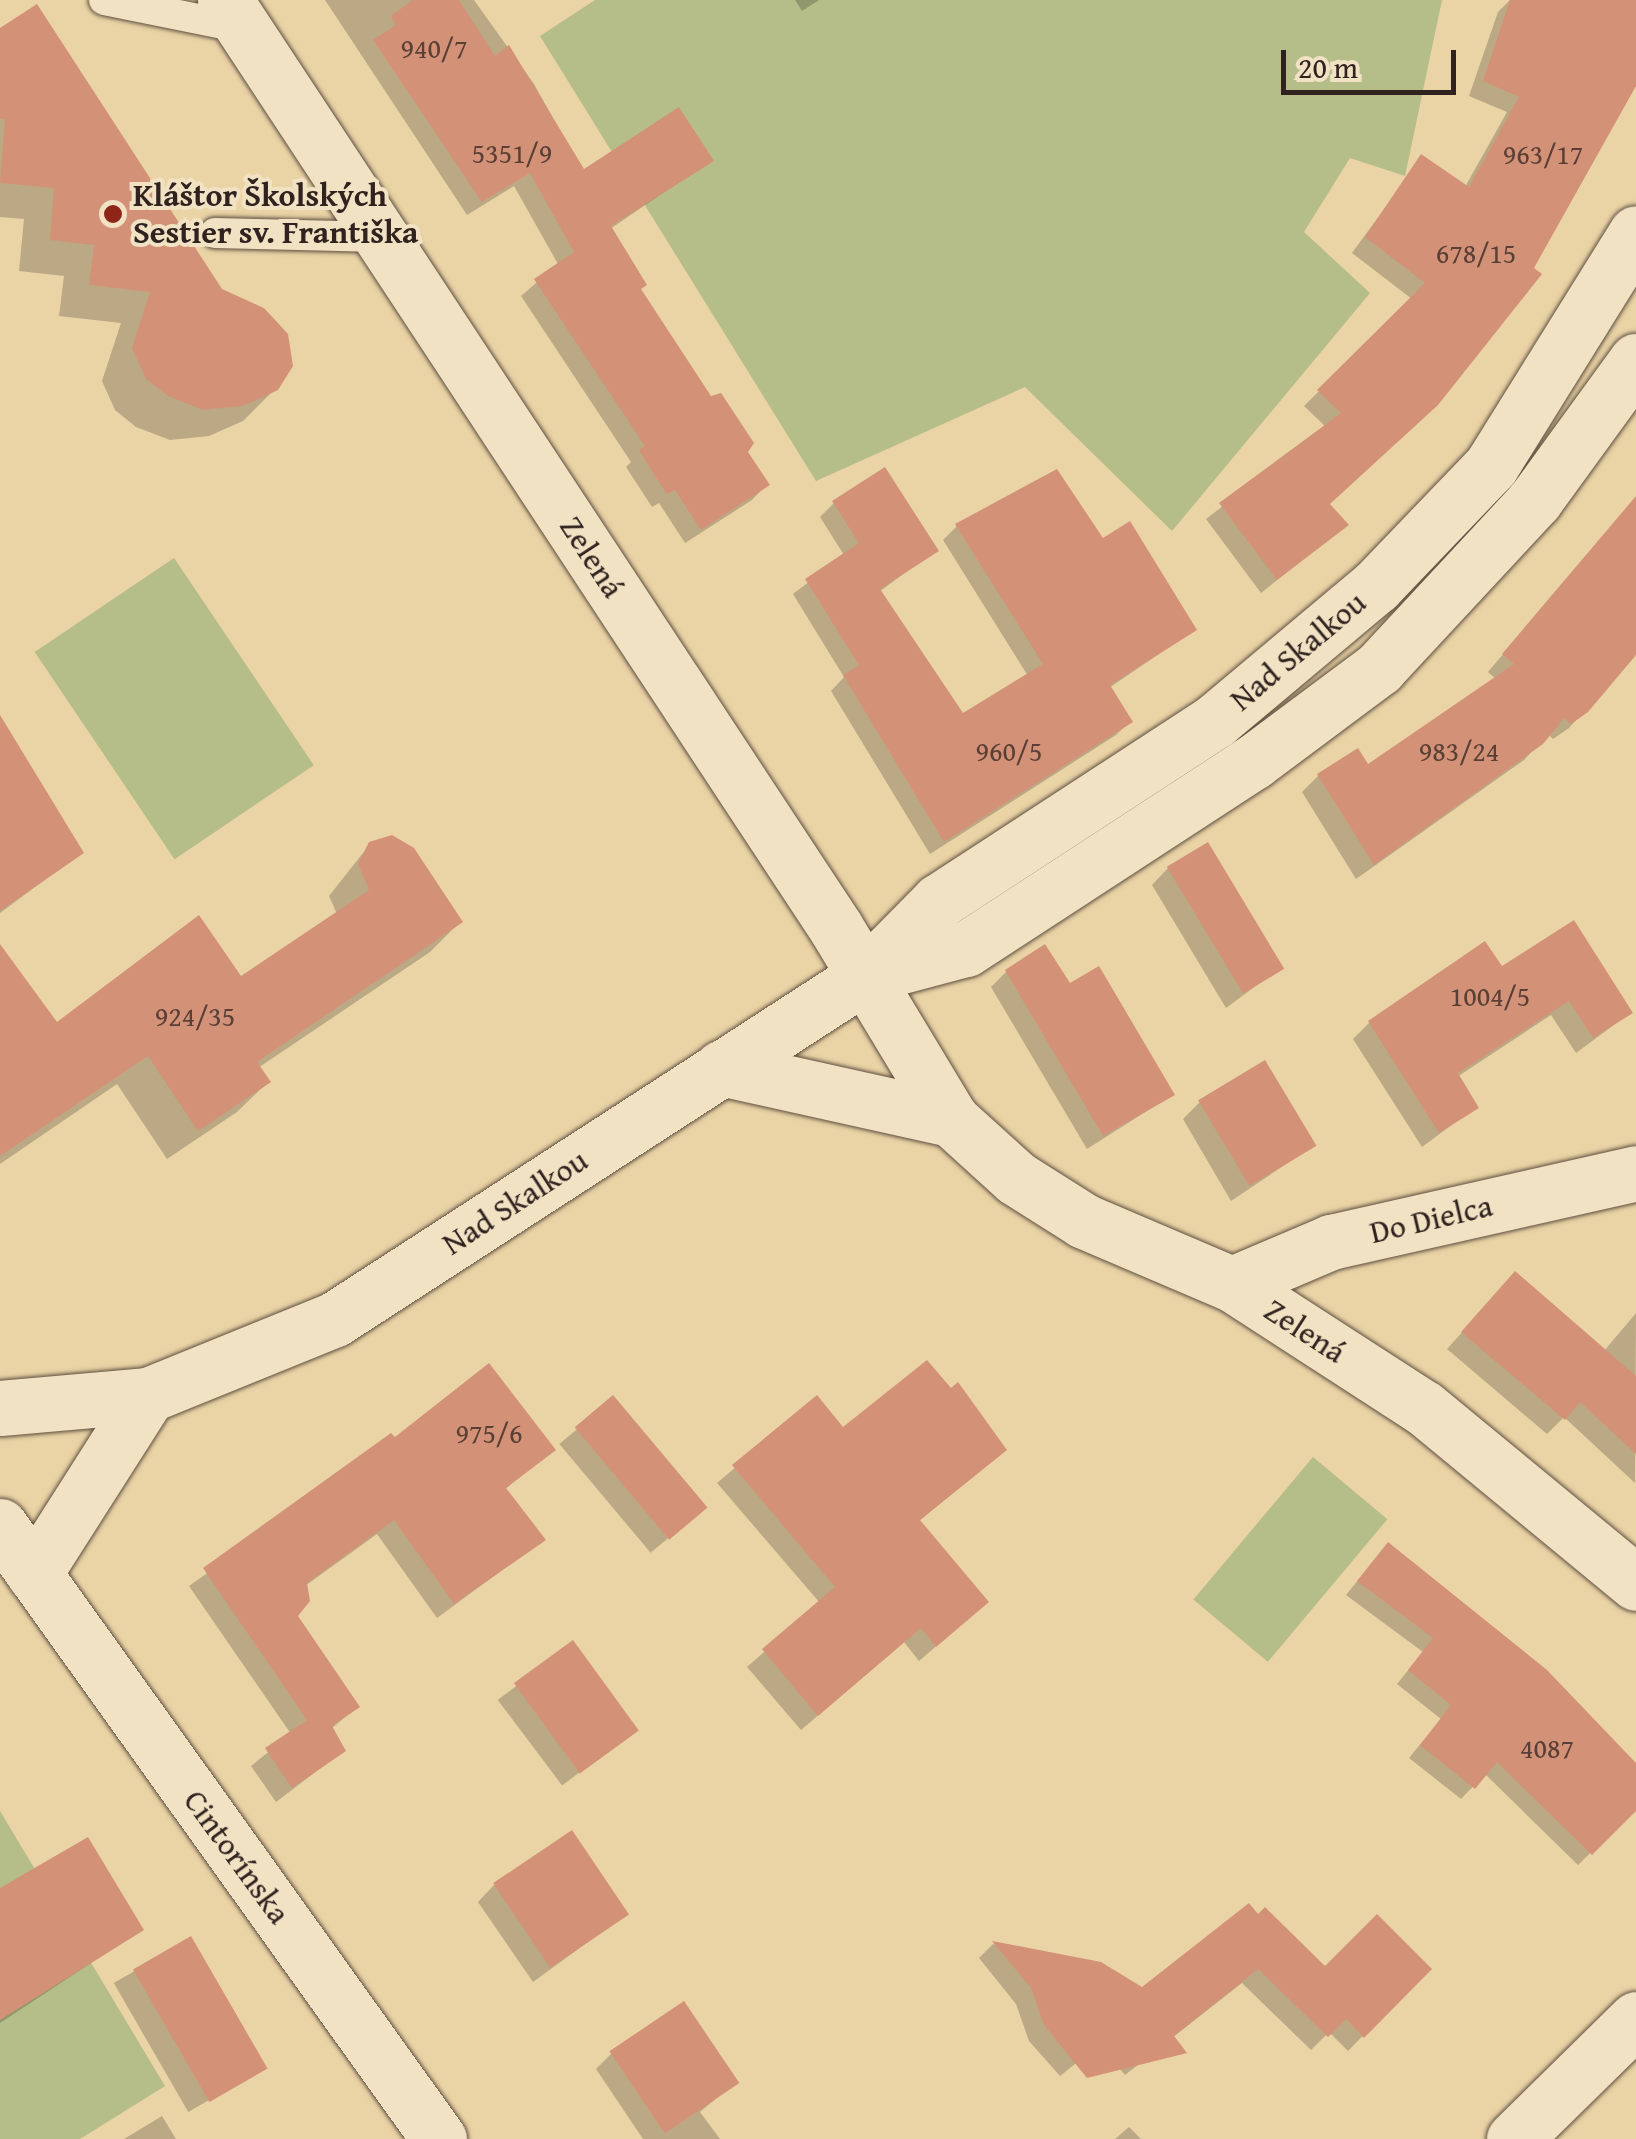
<!DOCTYPE html>
<html>
<head>
<meta charset="utf-8">
<style>
	body { margin:0 }
	#map { position:relative; width:1636px; height:2139px; overflow:hidden; background:#ead3a5; font-family:"Gentium Book Plus",serif }
	div>[style] { position:absolute }
	.green>* { inset:0; background:#b5bd88; transform-origin:0 0 }
	.shadow>* { inset:0; background:#0003; transform-origin:0 0 }
	.building>* { inset:0; background:#d39278; transform-origin:0 0 }
	.roads { filter:drop-shadow(0 0 2px #5e4f40) drop-shadow(0 0 2px #5e4f40) }
	.service>* { height:30px; margin:-15px; padding:0 15px; transform-origin:15px; border-radius:15px; background:#f1e2c4 }
	.minor>* { height:55px; margin:-27.5px; padding:0 27.5px; transform-origin:27.5px; border-radius:27.5px; background:#f1e2c4 }
	.dots>* { width:28px; height:28px; translate:-50% -50%; box-sizing:border-box; border:5px solid #f1e2c4; border-radius:50% }
	span { translate:-50% -50%; white-space:nowrap; text-align:center; line-height:1.15; -webkit-text-stroke:8px #f1e2c4; paint-order:stroke }
	.number-label { font-size:28px; color:#593f35 }
	.number-label span { -webkit-text-stroke-width:0 }
	.poi-label { font-size:32px; color:#30231f; font-weight:700 }
	.left { translate:0 -50%; text-align:left }
	.street-label { font-size:32px; color:#30231f }
	.scale { position:absolute; left:1281px; top:50px; width:175px; height:45px; box-sizing:border-box; border:5px solid #30231f; border-top:0; padding-left:12px; font-size:30px; line-height:35px; white-space:nowrap; color:#30231f; -webkit-text-stroke:8px #f1e2c4; paint-order:stroke }
</style>
</head>
<body>
<div id="map">
	<div class="green">
		<div style="clip-path:polygon(595px 0,1442px 0,1405px 176px,1350px 158px,1304px 232px,1370px 293px,1172px 531px,1025px 387px,816px 481px,540px 36px)"></div>
		<div style="left:174px;top:558px;width:250px;height:168px;rotate:56deg"></div>
		<div style="left:1313px;top:1457px;width:97px;height:186px;rotate:40deg"></div>
		<div style="clip-path:polygon(0 1811px,165px 2086px,80px 2139px,0 2139px)"></div>
	</div>
	<div class="shadow">
		<div style="clip-path:polygon(325px 0,474px 0,534px 84px,583px 172px,710px 161px,610px 229px,639px 290px,766px 485px,752px 500px,685px 543px,659px 503px,652px 507px,626px 467px,631px 462px,521px 296px,558px 264px,514px 186px,467px 215px)"></div>
		<div style="clip-path:polygon(795px 0,819px 0,802px 11px)"></div>
		<div style="clip-path:polygon(1510px 0,1636px 0,1636px 61px,1531px 268px,1328px 505px,1346px 525px,1261px 593px,1206px 519px,1326px 427px,1304px 406px,1412px 299px,1352px 253px,1422px 157px,1465px 187px,1507px 112px,1469px 96px,1498px 12px)"></div>
		<div style="clip-path:polygon(0 31px,276px 388px,243px 421px,209px 436px,170px 440px,136px 427px,115px 410px,102px 381px,121px 323px,59px 316px,64px 276px,19px 271px,24px 219px,0 217px)"></div>
		<div style="clip-path:polygon(1636px 497px,1636px 651px,1569px 728px,1553px 739px,1548px 734px,1524px 760px,1356px 879px,1302px 792px,1318px 776px,1367px 767px,1496px 679px,1488px 672px)"></div>
		<div style="clip-path:polygon(834px 503px,936px 550px,879px 592px,962px 717px,1028px 676px,943px 540px,957px 526px,1102px 542px,1194px 630px,1109px 688px,1130px 721px,1116px 735px,930px 854px,831px 691px,844px 677px,793px 594px,844px 555px,820px 517px)"></div>
		<div style="clip-path:polygon(0 817px,81px 853px,0 913px)"></div>
		<div style="clip-path:polygon(370px 844px,460px 922px,430px 952px,258px 1068px,268px 1082px,237px 1112px,167px 1159px,117px 1084px,0 1164px,0 949px,56px 1025px,241px 979px,337px 914px,329px 896px)"></div>
		<div style="clip-path:polygon(1168px 868px,1280px 968px,1226px 1008px,1152px 885px)"></div>
		<div style="clip-path:polygon(1501px 970px,1630px 1013px,1576px 1053px,1551px 1015px,1457px 1077px,1476px 1107px,1422px 1147px,1353px 1039px,1369px 1023px)"></div>
		<div style="clip-path:polygon(1006px 972px,1172px 1095px,1087px 1149px,991px 987px)"></div>
		<div style="clip-path:polygon(1200px 1102px,1313px 1146px,1231px 1201px,1183px 1119px)"></div>
		<div style="clip-path:polygon(1500px 1290px,1604px 1351px,1636px 1313px,1635px 1483px,1564px 1417px,1547px 1434px,1447px 1349px)"></div>
		<div style="left:613px;top:1399px;width:142px;height:70px;rotate:50deg"></div>
		<div style="clip-path:polygon(817px 1399px,843px 1431px,1004px 1450px,918px 1522px,970px 1617px,919px 1661px,904px 1642px,801px 1730px,747px 1667px,820px 1603px,717px 1483px)"></div>
		<div style="clip-path:polygon(394px 1441px,552px 1450px,504px 1490px,543px 1540px,437px 1618px,377px 1534px,305px 1586px,295px 1616px,357px 1707px,331px 1729px,343px 1751px,276px 1802px,251px 1766px,291px 1734px,189px 1586px)"></div>
		<div style="clip-path:polygon(1376px 1558px,1636px 1766px,1636px 1808px,1578px 1865px,1485px 1774px,1461px 1799px,1409px 1758px,1441px 1719px,1397px 1684px,1423px 1652px,1346px 1595px)"></div>
		<div style="left:572px;top:1644px;width:107px;height:93px;rotate:53deg"></div>
		<div style="clip-path:polygon(494px 1885px,625px 1915px,533px 1982px,478px 1902px)"></div>
		<div style="clip-path:polygon(0 1891px,141px 1930px,0 2023px)"></div>
		<div style="clip-path:polygon(1248px 1907px,1325px 1969px,1428px 1969px,1348px 2051px,1329px 2032px,1311px 2050px,1242px 1983px,1125px 2075px,1100px 2044px,1060px 2076px,1029px 2041px,1016px 2004px,979px 1958px,993px 1944px,1100px 1964px,1142px 1990px)"></div>
		<div style="left:190px;top:1939px;width:149px;height:88px;rotate:60deg"></div>
		<div style="clip-path:polygon(611px 2054px,736px 2082px,700px 2112px,720px 2139px,643px 2139px,596px 2069px)"></div>
		<div style="clip-path:polygon(162px 2116px,176px 2139px,124px 2139px)"></div>
		<div style="clip-path:polygon(1129px 2127px,1141px 2139px,1115px 2139px)"></div>
	</div>
	<div class="building">
		<div style="clip-path:polygon(413px 0,459px 0,495px 56px,509px 45px,584px 169px,679px 107px,714px 161px,611px 226px,647px 285px,641px 289px,711px 396px,721px 393px,754px 443px,748px 452px,770px 485px,701px 530px,675px 490px,667px 494px,653px 473px,639px 450px,645px 446px,534px 279px,574px 252px,530px 173px,482px 202px,373px 40px,396px 25px,391px 16px)"></div>
		<div style="clip-path:polygon(1510px 0,1636px 0,1636px 86px,1534px 268px,1542px 274px,1438px 405px,1330px 504px,1349px 525px,1277px 580px,1219px 503px,1341px 413px,1317px 390px,1425px 283px,1365px 237px,1421px 154px,1469px 187px,1519px 97px,1483px 81px)"></div>
		<div style="clip-path:polygon(37px 4px,222px 289px,264px 308px,288px 334px,293px 366px,278px 390px,243px 406px,203px 410px,168px 396px,146px 379px,132px 348px,150px 292px,89px 285px,94px 245px,50px 240px,54px 188px,0 183px,5px 119px,0 119px,0 28px)"></div>
		<div style="clip-path:polygon(885px 467px,939px 551px,880px 589px,963px 713px,1043px 664px,955px 524px,1057px 469px,1103px 538px,1130px 521px,1197px 630px,1110px 685px,1133px 722px,944px 842px,843px 675px,859px 665px,805px 579px,859px 543px,832px 501px)"></div>
		<div style="clip-path:polygon(1636px 496px,1636px 655px,1588px 712px,1571px 724px,1564px 718px,1543px 744px,1374px 865px,1317px 774px,1358px 748px,1368px 764px,1514px 664px,1502px 654px)"></div>
		<div style="clip-path:polygon(0 715px,84px 853px,0 911px)"></div>
		<div style="clip-path:polygon(392px 835px,414px 848px,463px 922px,257px 1062px,271px 1082px,198px 1131px,148px 1056px,0 1156px,0 944px,57px 1022px,199px 915px,241px 976px,369px 890px,358px 864px,369px 842px)"></div>
		<div style="left:1208px;top:842px;width:148px;height:48px;rotate:59deg"></div>
		<div style="clip-path:polygon(1574px 920px,1633px 1013px,1593px 1038px,1569px 1001px,1458px 1073px,1479px 1108px,1439px 1133px,1368px 1021px,1485px 941px,1502px 966px)"></div>
		<div style="clip-path:polygon(1045px 944px,1070px 983px,1099px 966px,1175px 1095px,1103px 1136px,1005px 970px)"></div>
		<div style="left:1265px;top:1060px;width:100px;height:78px;rotate:59deg"></div>
		<div style="clip-path:polygon(1515px 1271px,1636px 1376px,1636px 1454px,1580px 1402px,1565px 1420px,1461px 1332px)"></div>
		<div style="clip-path:polygon(927px 1360px,951px 1388px,958px 1382px,1007px 1450px,920px 1520px,989px 1602px,936px 1647px,921px 1628px,818px 1716px,762px 1649px,835px 1587px,732px 1465px,817px 1395px,843px 1427px)"></div>
		<div style="clip-path:polygon(489px 1363px,556px 1450px,506px 1488px,546px 1540px,454px 1604px,394px 1520px,307px 1583px,310px 1601px,298px 1616px,360px 1707px,332px 1726px,346px 1751px,292px 1788px,265px 1748px,307px 1720px,203px 1568px,391px 1433px,395px 1437px)"></div>
		<div style="left:613px;top:1395px;width:147px;height:50px;rotate:50deg"></div>
		<div style="clip-path:polygon(1388px 1542px,1547px 1670px,1636px 1763px,1636px 1811px,1592px 1855px,1497px 1762px,1475px 1789px,1420px 1745px,1451px 1705px,1408px 1670px,1433px 1638px,1357px 1581px)"></div>
		<div style="left:573px;top:1640px;width:112px;height:73px;rotate:54deg"></div>
		<div style="left:572px;top:1830px;width:102px;height:95px;rotate:56deg"></div>
		<div style="clip-path:polygon(88px 1837px,144px 1930px,0 2020px,0 1888px)"></div>
		<div style="clip-path:polygon(1249px 1903px,1258px 1914px,1265px 1907px,1325px 1966px,1377px 1914px,1432px 1969px,1364px 2038px,1346px 2019px,1328px 2037px,1258px 1969px,1174px 2036px,1187px 2053px,1087px 2078px,1044px 2025px,1031px 1988px,992px 1941px,1101px 1962px,1142px 1987px)"></div>
		<div style="left:191px;top:1936px;width:153px;height:67px;rotate:60deg"></div>
		<div style="left:684px;top:2001px;width:99px;height:90px;rotate:56deg"></div>
	</div>
	<div class="roads">
		<div class="service">
			<div style="left:104px;top:0;width:142px;rotate:11.4deg"></div>
			<div style="left:215px;top:233px;width:166px;rotate:1.4deg"></div>
		</div>
		<div class="minor">
			<div style="left:225px;top:0;width:1111px;rotate:56.64deg"></div>
			<div style="left:836px;top:928px;width:223px;rotate:58.9deg"></div>
			<div style="left:951px;top:1119px;width:88px;rotate:42.2deg"></div>
			<div style="left:1016px;top:1178px;width:80px;rotate:32.3deg"></div>
			<div style="left:1084px;top:1221px;width:161px;rotate:23.1deg"></div>
			<div style="left:1232px;top:1284px;width:229px;rotate:32.9deg"></div>
			<div style="left:1424px;top:1408px;width:275px;rotate:39.5deg"></div>
			<div style="left:868px;top:975px;width:101px;rotate:-14.9deg"></div>
			<div style="left:966px;top:949px;width:343px;rotate:-33.1deg"></div>
			<div style="left:1253px;top:762px;width:157px;rotate:-36.7deg"></div>
			<div style="left:1379px;top:668px;width:229px;rotate:-47.1deg"></div>
			<div style="left:1535px;top:500px;width:172px;rotate:-54deg"></div>
			<div style="left:721px;top:1068px;width:236px;rotate:12.5deg"></div>
			<div style="left:1232px;top:1284px;width:108px;rotate:-23deg"></div>
			<div style="left:1331px;top:1242px;width:313px;rotate:-12.7deg"></div>
			<div style="left:0;top:1408px;width:149px;rotate:-5deg"></div>
			<div style="left:148px;top:1395px;width:202px;rotate:-22.1deg"></div>
			<div style="left:335px;top:1319px;width:631px;rotate:-32.91deg"></div>
			<div style="left:865px;top:976px;width:105px;rotate:-45.4deg"></div>
			<div style="left:939px;top:901px;width:330px;rotate:-33.1deg"></div>
			<div style="left:1215px;top:721px;width:210px;rotate:-40deg"></div>
			<div style="left:1376px;top:586px;width:166px;rotate:-46.2deg"></div>
			<div style="left:1491px;top:466px;width:274px;rotate:-58.1deg"></div>
			<div style="left:0;top:1526px;width:754px;rotate:54.39deg"></div>
			<div style="left:34px;top:1574px;width:212px;rotate:-57.5deg"></div>
			<div style="left:1514px;top:2139px;width:171px;rotate:-44.5deg"></div>
		</div>
	</div>
	<div class="dots">
		<div style="left:113px;top:214px;background:#8f2418"></div>
	</div>
	<div class="number-label">
		<span style="left:434px;top:48px">940/7</span>
		<span style="left:512px;top:153px">5351/9</span>
		<span style="left:1543px;top:154px">963/17</span>
		<span style="left:1476px;top:253px">678/15</span>
		<span style="left:1009px;top:751px">960/5</span>
		<span style="left:1459px;top:751px">983/24</span>
		<span style="left:1490px;top:996px">1004/5</span>
		<span style="left:195px;top:1016px">924/35</span>
		<span style="left:489px;top:1433px">975/6</span>
		<span style="left:1547px;top:1748px">4087</span>
	</div>
	<div class="poi-label">
		<span class="left" style="left:133px;top:214px">Kláštor Školských<br>Sestier sv. Františka</span>
	</div>
	<div class="street-label">
		<span style="left:592px;top:557px;rotate:57deg">Zelená</span>
		<span style="left:1298px;top:651px;rotate:-40deg">Nad Skalkou</span>
		<span style="left:515px;top:1202px;rotate:-33deg">Nad Skalkou</span>
		<span style="left:1431px;top:1219px;rotate:-13deg">Do Dielca</span>
		<span style="left:1305px;top:1331px;rotate:33deg">Zelená</span>
		<span style="left:237px;top:1857px;rotate:54deg">Cintorínska</span>
	</div>
	<div class="scale">20 m</div>
</div>
</body>
</html>
